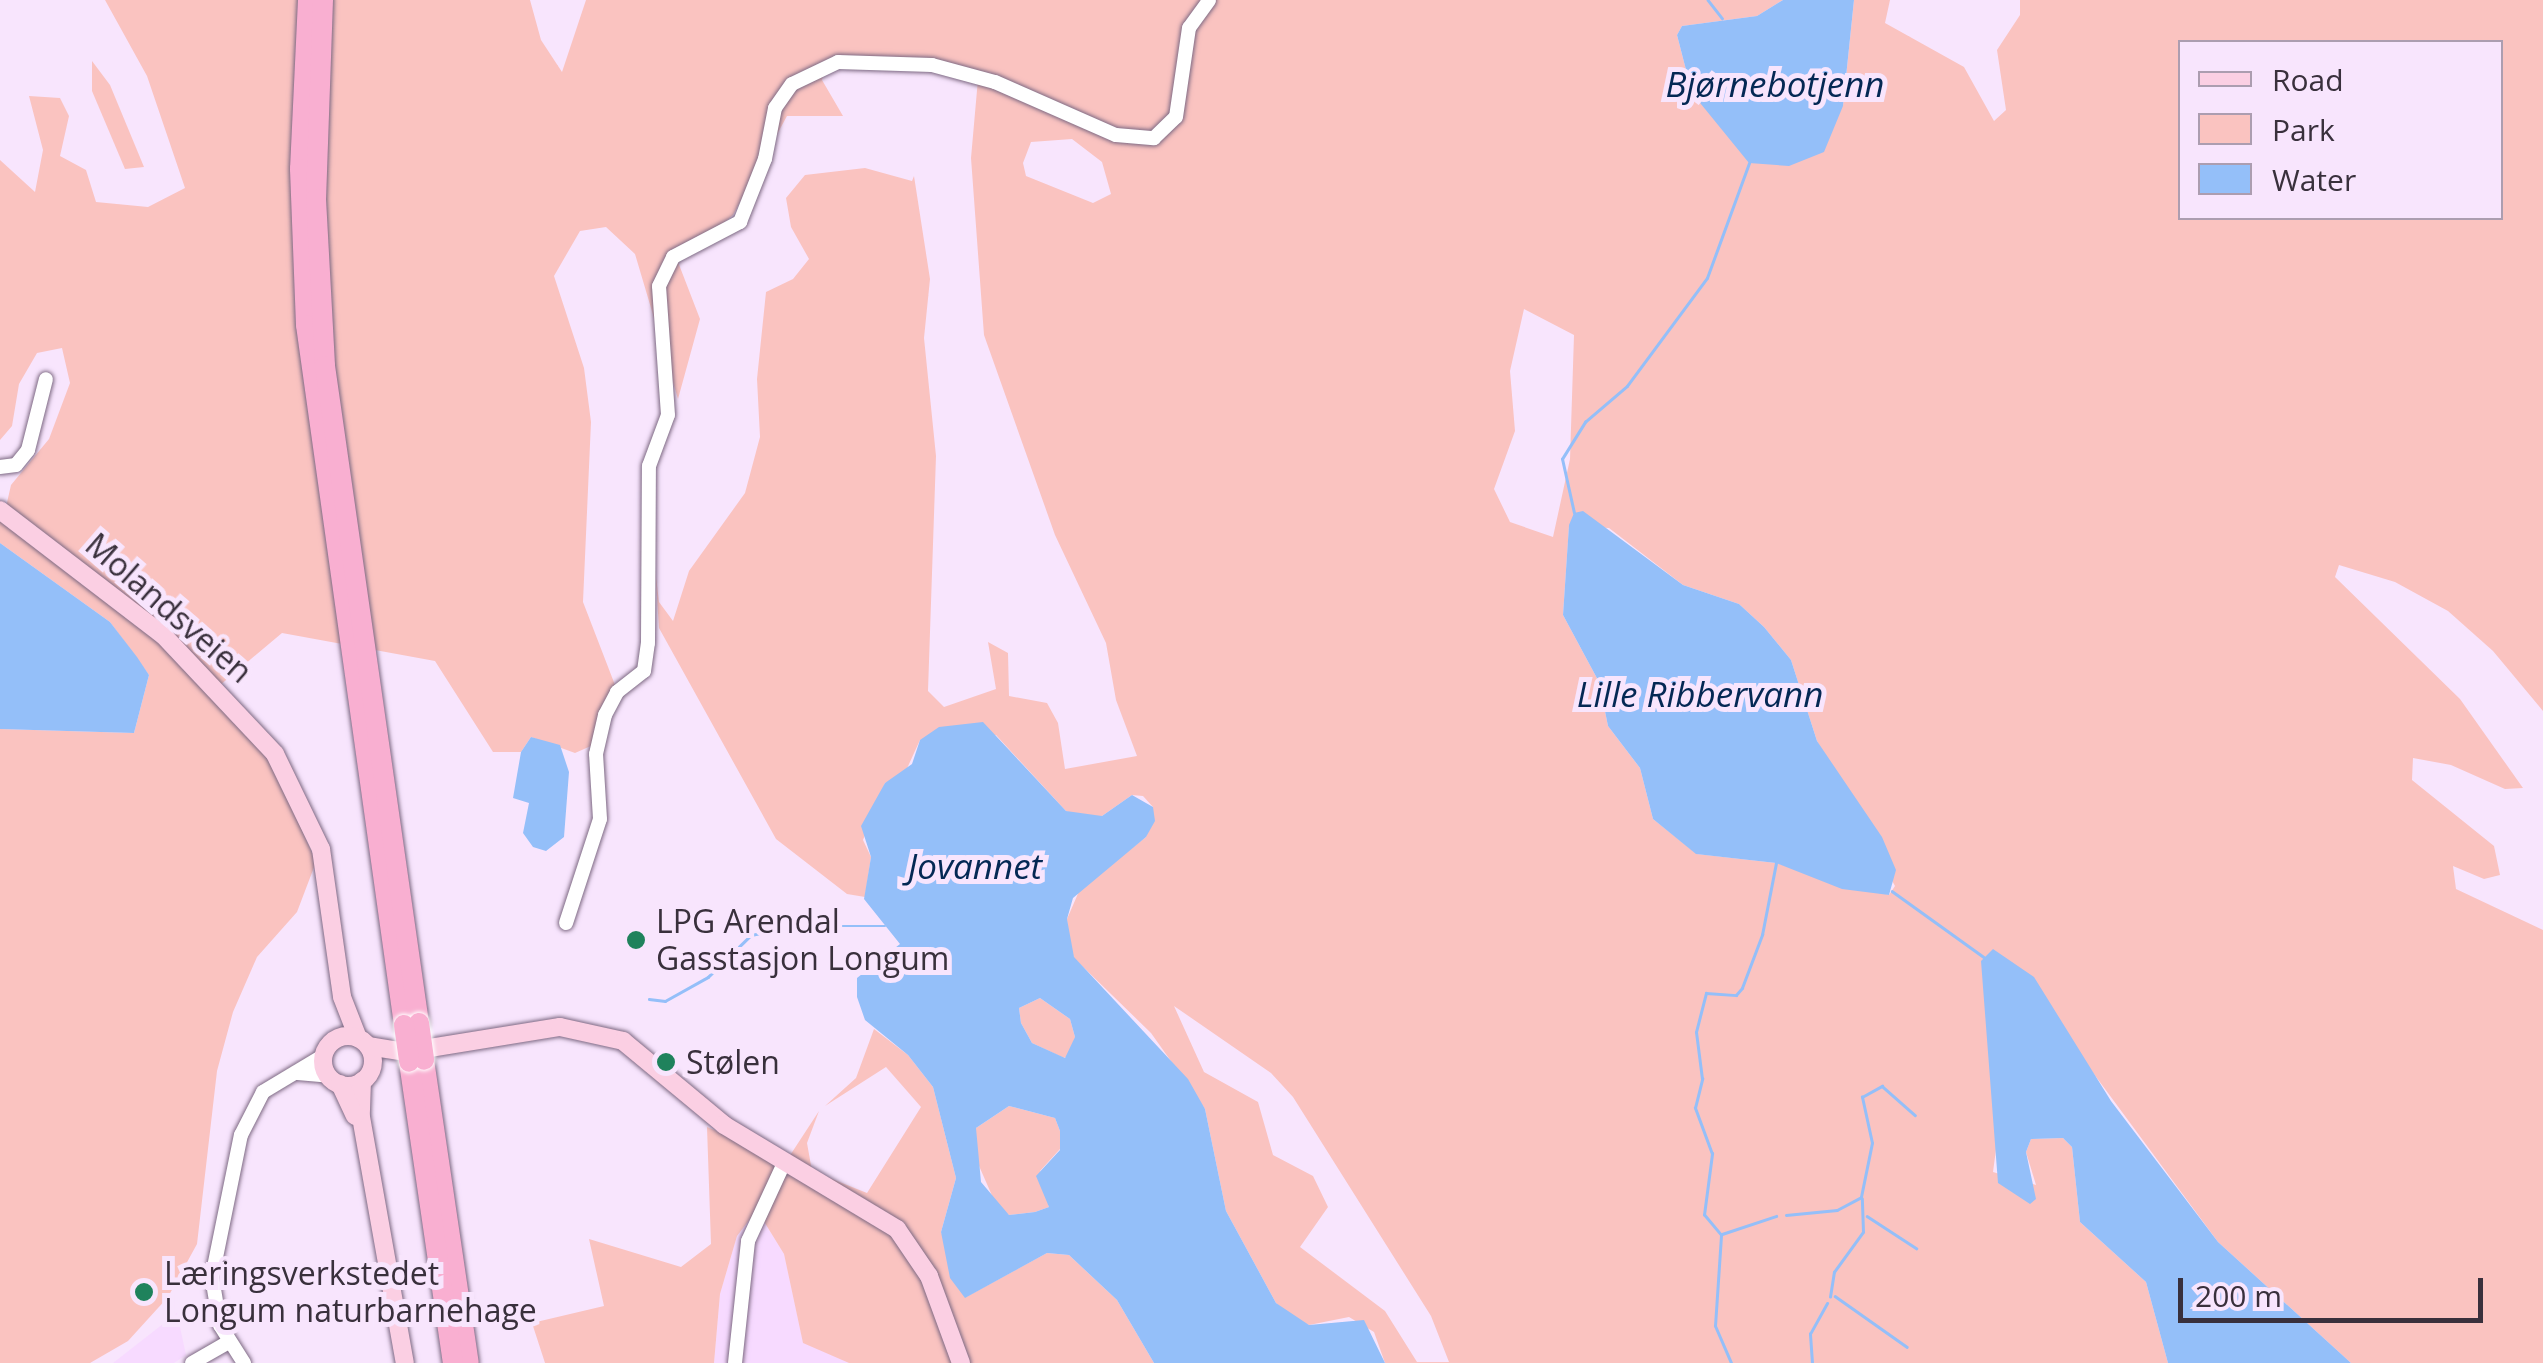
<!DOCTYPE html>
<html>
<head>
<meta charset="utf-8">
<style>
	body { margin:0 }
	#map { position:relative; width:2543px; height:1363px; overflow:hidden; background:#f8e5fd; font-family:"Open Sans",sans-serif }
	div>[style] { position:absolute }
	.built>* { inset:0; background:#f7daff }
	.green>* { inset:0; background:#fac3c0 }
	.water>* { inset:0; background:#94bff9 }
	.stream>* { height:2.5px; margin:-1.25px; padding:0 1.25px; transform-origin:1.25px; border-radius:1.25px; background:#94bff9 }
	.roads { filter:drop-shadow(0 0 2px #7d6983) drop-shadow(0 0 2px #7d6983) }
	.minor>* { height:14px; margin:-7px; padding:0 7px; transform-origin:7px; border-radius:7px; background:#fff }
	.major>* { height:18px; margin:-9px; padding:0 9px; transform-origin:9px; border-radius:9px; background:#fbcfe3 }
	.major>.ring { margin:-9px; padding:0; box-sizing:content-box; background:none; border:18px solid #fbcfe3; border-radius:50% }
	.highway>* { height:20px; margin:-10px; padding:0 10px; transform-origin:10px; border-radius:10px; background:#f9afd1 }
	.bridges { filter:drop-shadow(0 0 2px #fff) drop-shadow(0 0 2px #fff) }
	.highway-bridge>* { height:20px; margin:-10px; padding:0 10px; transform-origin:10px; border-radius:10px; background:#f9afd1 }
	.dots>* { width:28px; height:28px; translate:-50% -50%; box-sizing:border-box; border:5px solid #f8e5fd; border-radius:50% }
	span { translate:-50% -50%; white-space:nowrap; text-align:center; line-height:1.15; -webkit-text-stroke:10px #f8e5fd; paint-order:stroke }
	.street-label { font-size:32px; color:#39303c }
	.poi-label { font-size:32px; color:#39303c }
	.left { translate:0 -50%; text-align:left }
	.water-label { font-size:35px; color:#042854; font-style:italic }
	.legend { position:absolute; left:2178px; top:40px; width:325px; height:180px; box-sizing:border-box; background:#f8e5fd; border:2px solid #ac9db0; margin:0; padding:12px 18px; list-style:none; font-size:30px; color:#39303c }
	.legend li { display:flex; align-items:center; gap:20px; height:50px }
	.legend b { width:50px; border:2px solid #ac9db0 }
	.scale { position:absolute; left:2178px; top:1278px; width:305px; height:45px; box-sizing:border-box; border:5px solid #39303c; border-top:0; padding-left:12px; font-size:30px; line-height:35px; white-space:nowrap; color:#39303c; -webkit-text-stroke:8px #f8e5fd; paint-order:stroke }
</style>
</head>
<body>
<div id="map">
	<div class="built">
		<div style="clip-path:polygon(757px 1210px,784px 1254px,803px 1342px,849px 1363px,714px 1363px,720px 1294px,737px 1236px)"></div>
		<div style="clip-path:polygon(177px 1313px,186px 1355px,174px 1363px,113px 1363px)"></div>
	</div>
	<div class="green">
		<div style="clip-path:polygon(evenodd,105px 0,530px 0,541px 40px,562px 72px,586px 0,1783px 0,1757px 16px,1682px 26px,1677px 35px,1692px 93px,1716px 119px,1843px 106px,1854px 0,1890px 0,1885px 23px,1964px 67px,1994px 121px,2006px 110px,1997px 50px,2020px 15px,2020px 0,2543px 0,2543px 711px,2493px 651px,2448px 611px,2395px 582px,2339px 565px,2335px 577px,2460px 699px,2523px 788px,2505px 789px,2451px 765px,2413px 758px,2412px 780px,2494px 846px,2500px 875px,2484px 879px,2453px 866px,2456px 889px,2543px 930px,2543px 1363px,2351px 1363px,2218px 1242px,2091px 1070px,1984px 957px,1997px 1142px,1993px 1172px,2036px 1185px,2026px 1152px,2031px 1139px,2063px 1138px,2072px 1147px,2080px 1222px,2146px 1282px,2168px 1363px,1385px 1363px,1374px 1332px,1349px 1317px,1309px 1325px,1296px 1320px,1276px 1303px,1226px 1211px,1205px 1109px,1151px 1033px,1074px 958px,1068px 941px,1067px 919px,1080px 889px,1146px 837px,1153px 807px,1143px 796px,1132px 795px,1102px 816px,1080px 816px,1066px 811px,996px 735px,920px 740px,904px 775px,885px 783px,863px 840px,871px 857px,865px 897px,847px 894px,776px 839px,659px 628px,655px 568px,659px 602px,673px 621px,689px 571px,745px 493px,760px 437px,757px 379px,766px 292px,793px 279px,809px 259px,791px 227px,786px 198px,805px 175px,865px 168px,912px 181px,914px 176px,930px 279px,924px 338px,936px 456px,928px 691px,944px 707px,996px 689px,988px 642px,1008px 653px,1009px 696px,1047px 703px,1058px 723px,1065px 769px,1137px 756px,1116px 700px,1106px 643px,1055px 535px,984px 335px,971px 158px,978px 79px,938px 66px,826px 65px,822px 80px,843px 116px,787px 116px,733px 215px,678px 262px,700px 319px,678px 399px,635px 254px,606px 227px,580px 231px,554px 276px,584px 368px,591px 422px,583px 602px,615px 685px,600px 742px,575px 753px,531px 737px,521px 752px,493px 752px,435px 661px,282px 633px,219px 686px,269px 755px,316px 862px,297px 912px,257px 957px,233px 1012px,217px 1071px,197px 1244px,168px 1297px,128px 1341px,90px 1363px,0 1363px,0 729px,134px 733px,149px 675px,110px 622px,0 543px,0 505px,6px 507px,11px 485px,49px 439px,70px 383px,62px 348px,37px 353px,19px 384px,12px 426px,0 440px,0 160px,35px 192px,43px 150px,29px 96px,60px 98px,69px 116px,60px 156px,86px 170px,96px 202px,148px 207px,185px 188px,147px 76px,105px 0,2180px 42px,2500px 42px,2500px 218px,2180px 218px,2180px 42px,105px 0,1072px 139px,1102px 162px,1111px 194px,1093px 203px,1026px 176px,1023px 163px,1031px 142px,1072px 139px,105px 0,1524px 309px,1574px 335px,1570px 459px,1553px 537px,1510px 522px,1494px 489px,1515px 431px,1510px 371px,1524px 309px,105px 0,1569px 526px,1609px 528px,1683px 585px,1739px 604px,1764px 627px,1791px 660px,1817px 741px,1895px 886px,1889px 895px,1776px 863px,1697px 854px,1653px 819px,1640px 768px,1608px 726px,1599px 682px,1563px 615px,1569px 526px,105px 0,1174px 1006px,1271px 1073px,1293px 1097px,1431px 1316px,1449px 1362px,1417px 1362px,1385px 1311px,1300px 1247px,1328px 1207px,1313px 1176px,1273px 1155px,1258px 1102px,1204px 1072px,1174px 1006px)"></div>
		<div style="clip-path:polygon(92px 61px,110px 85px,144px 167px,125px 169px,92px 91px)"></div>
		<div style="clip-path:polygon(1040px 998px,1070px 1019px,1075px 1037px,1072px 1053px,1064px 1058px,1032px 1043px,1021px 1023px,1019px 1008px)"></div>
		<div style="clip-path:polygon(874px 1029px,908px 1055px,933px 1087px,956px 1178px,941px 1232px,966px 1297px,1047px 1253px,1069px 1255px,1117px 1300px,1154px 1363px,849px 1363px,803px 1343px,784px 1254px,757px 1210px,737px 1236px,720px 1294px,714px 1363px,545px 1363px,532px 1323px,604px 1306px,589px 1239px,681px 1267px,711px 1244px,707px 1127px,787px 1160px,819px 1111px,807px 1143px,812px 1171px,867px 1193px,921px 1107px,886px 1067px,825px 1106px,856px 1078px)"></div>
		<div style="clip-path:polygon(1009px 1106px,1055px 1118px,1060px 1131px,1060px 1149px,1040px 1171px,1049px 1207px,1035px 1212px,1009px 1215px,997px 1207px,976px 1159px,976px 1128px)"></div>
	</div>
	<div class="water">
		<div style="clip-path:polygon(1783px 0,1854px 0,1843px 106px,1824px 152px,1789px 166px,1749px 163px,1692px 93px,1677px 35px,1682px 26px,1757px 16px)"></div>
		<div style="clip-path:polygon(1583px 511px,1683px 585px,1739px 604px,1764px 627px,1791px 660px,1817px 741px,1882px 837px,1896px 870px,1889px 895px,1842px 889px,1776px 863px,1696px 854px,1653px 819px,1640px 768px,1608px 726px,1599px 682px,1563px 615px,1569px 525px,1574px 513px)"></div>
		<div style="clip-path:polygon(0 543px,110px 622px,137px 657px,149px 675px,134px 733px,0 729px)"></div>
		<div style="clip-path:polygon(evenodd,983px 722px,1066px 811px,1102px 816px,1132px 795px,1153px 807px,1155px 821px,1146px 837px,1073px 898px,1067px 919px,1074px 957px,1188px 1079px,1205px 1109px,1226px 1211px,1276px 1303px,1309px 1325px,1364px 1320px,1385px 1363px,1154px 1363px,1117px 1300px,1069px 1255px,1047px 1253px,965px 1298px,950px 1278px,941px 1232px,956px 1178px,933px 1087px,908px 1055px,865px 1020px,857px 997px,857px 978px,900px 944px,864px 899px,871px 857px,861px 826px,885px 783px,912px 764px,920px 740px,939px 727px,983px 722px,1040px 998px,1070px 1019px,1075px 1037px,1065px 1058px,1032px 1043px,1021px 1023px,1019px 1008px,1040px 998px,983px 722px,1009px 1106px,1055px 1118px,1060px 1131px,1060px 1150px,1036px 1176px,1049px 1207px,1035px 1212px,1009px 1215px,981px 1182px,976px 1128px,1009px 1106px)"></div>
		<div style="clip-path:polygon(531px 737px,560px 745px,569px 772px,564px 837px,546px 851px,533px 847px,523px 833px,529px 803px,513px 798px,521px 752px)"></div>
		<div style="clip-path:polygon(1993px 949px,2034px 977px,2111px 1101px,2218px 1242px,2351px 1363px,2168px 1363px,2146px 1282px,2080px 1222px,2072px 1147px,2063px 1138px,2031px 1139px,2026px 1152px,2036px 1199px,2030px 1204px,1998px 1183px,1981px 961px)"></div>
	</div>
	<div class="stream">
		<div style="left:1708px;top:0;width:23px;rotate:52deg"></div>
		<div style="left:1574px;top:513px;width:55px;rotate:-102.5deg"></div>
		<div style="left:1562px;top:459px;width:44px;rotate:-58.1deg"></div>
		<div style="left:1585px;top:422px;width:55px;rotate:-40.6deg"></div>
		<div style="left:1627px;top:386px;width:134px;rotate:-53.5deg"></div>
		<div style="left:1707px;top:278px;width:122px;rotate:-69.9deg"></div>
		<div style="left:1892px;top:891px;width:113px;rotate:35.7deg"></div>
		<div style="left:649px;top:999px;width:16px;rotate:7deg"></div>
		<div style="left:665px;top:1001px;width:49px;rotate:-29.2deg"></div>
		<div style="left:708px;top:977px;width:60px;rotate:-44.3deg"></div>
		<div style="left:751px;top:935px;width:47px;rotate:-11.1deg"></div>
		<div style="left:797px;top:926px;width:88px"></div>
		<div style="left:1786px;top:1215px;width:51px;rotate:-5.6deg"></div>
		<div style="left:1837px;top:1210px;width:27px;rotate:-28deg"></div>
		<div style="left:1861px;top:1197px;width:55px;rotate:-78.5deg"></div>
		<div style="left:1872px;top:1143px;width:47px;rotate:-102.3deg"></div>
		<div style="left:1862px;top:1097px;width:23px;rotate:-29deg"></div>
		<div style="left:1882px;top:1086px;width:44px;rotate:41.3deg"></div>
		<div style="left:1867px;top:1216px;width:59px;rotate:33.1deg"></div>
		<div style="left:1722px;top:1234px;width:57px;rotate:-18.4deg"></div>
		<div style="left:1835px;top:1296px;width:88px;rotate:35.3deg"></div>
		<div style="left:1830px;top:1297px;width:25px;rotate:-81deg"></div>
		<div style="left:1834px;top:1272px;width:49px;rotate:-54.1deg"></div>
		<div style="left:1863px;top:1232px;width:33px;rotate:-92deg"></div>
		<div style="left:1731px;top:1363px;width:40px;rotate:-113.4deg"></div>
		<div style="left:1715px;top:1326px;width:91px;rotate:-86.2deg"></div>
		<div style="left:1721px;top:1235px;width:26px;rotate:-130deg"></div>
		<div style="left:1704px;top:1215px;width:62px;rotate:-82.5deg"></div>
		<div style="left:1712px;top:1154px;width:49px;rotate:-110.3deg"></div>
		<div style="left:1695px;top:1108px;width:30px;rotate:-76deg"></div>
		<div style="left:1702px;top:1079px;width:47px;rotate:-97.3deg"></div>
		<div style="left:1696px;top:1032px;width:40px;rotate:-75.6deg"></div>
		<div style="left:1706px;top:993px;width:30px;rotate:4deg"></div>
		<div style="left:1736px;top:995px;width:9px;rotate:-49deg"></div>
		<div style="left:1742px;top:988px;width:57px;rotate:-69.3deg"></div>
		<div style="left:1762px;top:935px;width:73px;rotate:-79deg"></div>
		<div style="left:1812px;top:1363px;width:29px;rotate:-94deg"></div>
		<div style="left:1810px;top:1334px;width:35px;rotate:-61deg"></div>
	</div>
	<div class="roads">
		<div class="minor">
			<div style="left:0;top:467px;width:16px;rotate:-7deg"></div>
			<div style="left:16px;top:465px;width:19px;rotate:-51deg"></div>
			<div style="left:28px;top:450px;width:73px;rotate:-75.8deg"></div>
			<div style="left:566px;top:923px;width:109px;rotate:-71.9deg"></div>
			<div style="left:600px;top:819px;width:65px;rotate:-93.5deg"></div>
			<div style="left:596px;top:754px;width:40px;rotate:-77deg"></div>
			<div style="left:605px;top:715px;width:26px;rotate:-62deg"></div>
			<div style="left:617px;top:692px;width:34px;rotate:-38deg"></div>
			<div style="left:644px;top:671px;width:28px;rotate:-82deg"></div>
			<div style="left:648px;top:643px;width:177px;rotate:-89.7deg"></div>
			<div style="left:649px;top:466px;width:54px;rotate:-69.6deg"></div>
			<div style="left:668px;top:415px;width:129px;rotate:-94deg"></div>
			<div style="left:659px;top:286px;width:32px;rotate:-64deg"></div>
			<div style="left:673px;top:257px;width:76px;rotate:-27.6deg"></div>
			<div style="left:740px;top:222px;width:68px;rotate:-68.4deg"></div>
			<div style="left:765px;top:159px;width:52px;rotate:-78.9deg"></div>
			<div style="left:775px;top:108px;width:29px;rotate:-55deg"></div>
			<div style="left:792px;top:84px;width:51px;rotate:-25.6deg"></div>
			<div style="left:838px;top:62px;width:94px;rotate:1.8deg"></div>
			<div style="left:932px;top:65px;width:65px;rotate:15.1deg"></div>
			<div style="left:995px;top:82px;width:132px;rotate:23.7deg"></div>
			<div style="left:1116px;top:135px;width:38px;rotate:5deg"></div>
			<div style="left:1154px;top:138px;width:30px;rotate:-44deg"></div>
			<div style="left:1176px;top:117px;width:90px;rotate:-81.7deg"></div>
			<div style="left:1189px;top:28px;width:34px;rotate:-54deg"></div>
			<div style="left:296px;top:1073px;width:32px;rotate:5deg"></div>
			<div style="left:192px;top:1363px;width:40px;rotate:-29.7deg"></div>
			<div style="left:244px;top:1363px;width:45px;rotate:-122.3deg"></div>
			<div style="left:220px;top:1325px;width:49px;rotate:-99.5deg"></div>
			<div style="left:212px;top:1277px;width:145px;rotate:-78.5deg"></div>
			<div style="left:241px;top:1135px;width:48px;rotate:-62.9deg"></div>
			<div style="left:263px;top:1092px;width:70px;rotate:-31deg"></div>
			<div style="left:735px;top:1363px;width:123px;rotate:-83.9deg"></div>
			<div style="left:748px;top:1241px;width:88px;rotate:-65.2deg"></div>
		</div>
		<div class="major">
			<div style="left:0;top:510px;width:205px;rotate:37.5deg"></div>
			<div style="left:163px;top:635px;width:163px;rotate:46.7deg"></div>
			<div style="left:275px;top:754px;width:106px;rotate:64.2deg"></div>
			<div style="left:321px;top:849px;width:149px;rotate:81.9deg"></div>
			<div style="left:342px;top:997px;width:44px;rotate:68.7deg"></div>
			<div class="ring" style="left:323px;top:1036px;width:32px;height:32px"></div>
			<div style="left:368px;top:1046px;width:37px;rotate:9deg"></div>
			<div style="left:405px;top:1052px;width:157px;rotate:-9.2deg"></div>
			<div style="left:560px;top:1027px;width:65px;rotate:12.5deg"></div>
			<div style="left:623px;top:1041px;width:131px;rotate:39.7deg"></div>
			<div style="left:724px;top:1125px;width:202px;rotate:31deg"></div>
			<div style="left:897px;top:1229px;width:57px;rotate:55.8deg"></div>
			<div style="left:929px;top:1276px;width:93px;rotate:69.8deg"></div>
			<div style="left:362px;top:1081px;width:36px;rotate:92deg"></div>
			<div style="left:361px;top:1117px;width:250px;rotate:79.9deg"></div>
			<div style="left:340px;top:1084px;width:35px;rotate:65deg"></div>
		</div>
		<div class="highway">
			<div style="left:308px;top:0;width:169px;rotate:92.7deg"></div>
			<div style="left:300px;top:169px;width:156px;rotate:87.8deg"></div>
			<div style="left:306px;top:325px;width:707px;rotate:82.03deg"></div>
			<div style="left:323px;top:0;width:199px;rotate:92deg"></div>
			<div style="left:316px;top:199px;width:167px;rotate:86.9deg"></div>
			<div style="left:325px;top:366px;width:664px;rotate:81.86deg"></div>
			<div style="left:424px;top:1060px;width:306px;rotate:81.6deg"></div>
			<div style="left:409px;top:1062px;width:304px;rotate:81.7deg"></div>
		</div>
	</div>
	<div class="bridges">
		<div class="highway-bridge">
			<div style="left:419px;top:1023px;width:37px;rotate:82deg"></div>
			<div style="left:404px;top:1025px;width:37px;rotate:82deg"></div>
		</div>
	</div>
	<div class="dots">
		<div style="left:636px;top:940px;background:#1f825c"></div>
		<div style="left:666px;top:1062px;background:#1f825c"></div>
		<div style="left:144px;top:1292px;background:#1f825c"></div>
	</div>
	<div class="street-label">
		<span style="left:169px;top:608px;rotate:41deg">Molandsveien</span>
	</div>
	<div class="poi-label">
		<span class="left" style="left:656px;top:940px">LPG Arendal<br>Gasstasjon Longum</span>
		<span class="left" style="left:686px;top:1062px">Stølen</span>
		<span class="left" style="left:164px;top:1292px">Læringsverkstedet<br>Longum naturbarnehage</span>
	</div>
	<div class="water-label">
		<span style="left:1775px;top:84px">Bjørnebotjenn</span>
		<span style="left:1700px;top:694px">Lille Ribbervann</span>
		<span style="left:975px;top:866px">Jovannet</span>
	</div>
	<ul class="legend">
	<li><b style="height:12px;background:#fbcfe3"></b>Road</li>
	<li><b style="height:28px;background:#fac3c0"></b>Park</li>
	<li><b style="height:28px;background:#94bff9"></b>Water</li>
	</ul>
	<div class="scale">200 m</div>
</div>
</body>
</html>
